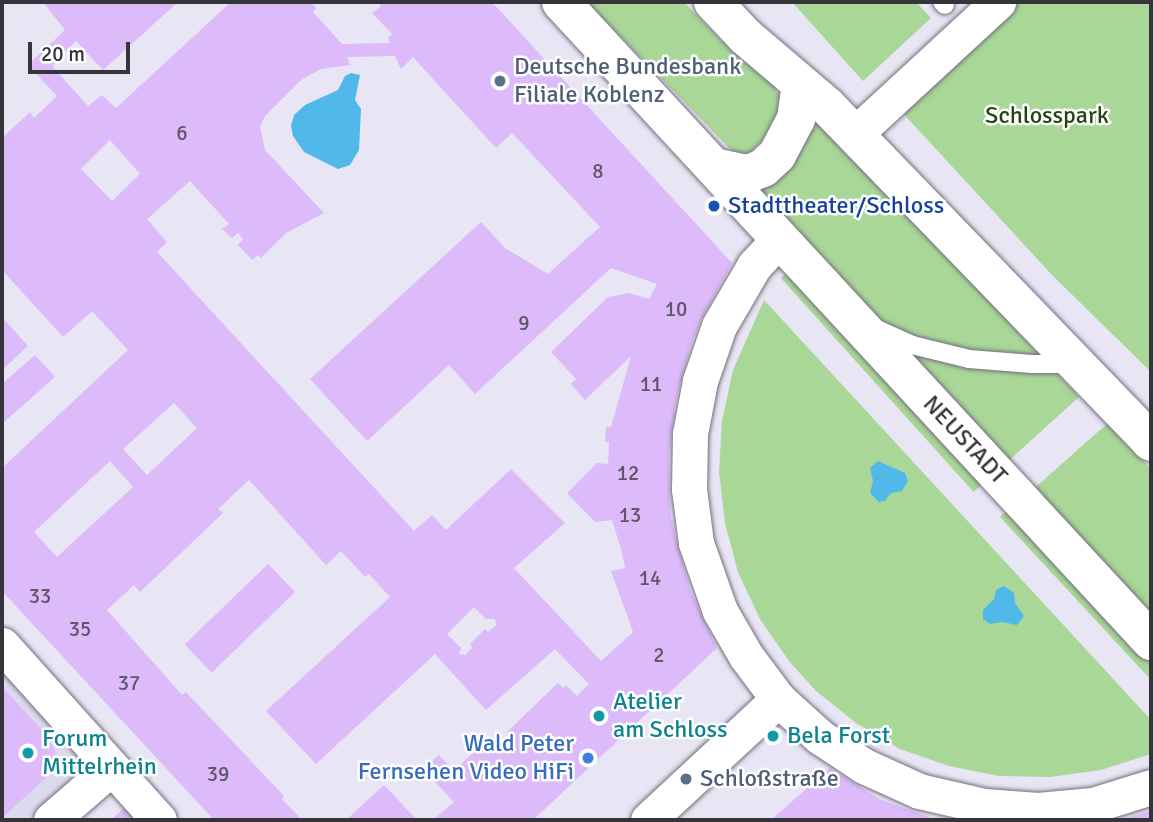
<!DOCTYPE html>
<html>
<head>
<meta charset="utf-8">
<style>
	body { margin:0 }
	#map { position:relative; width:1153px; height:822px; overflow:hidden; background:#e8e5f5; font-family:Signika,sans-serif }
	div>[style] { position:absolute }
	.built>* { inset:0; background:#ddd9ef }
	.green>* { inset:0; background:#a9d797; transform-origin:0 0 }
	.water>* { inset:0; background:#51b9ea }
	.building>* { inset:0; background:#ddbafa; transform-origin:0 0 }
	.roads { filter:drop-shadow(0 0 2px #73707e) drop-shadow(0 0 2px #73707e) }
	.lane>* { height:18px; margin:-9px; padding:0 9px; transform-origin:9px; border-radius:9px; background:#fff }
	.street>* { height:35px; margin:-17.5px; padding:0 17.5px; transform-origin:17.5px; border-radius:17.5px; background:#fff }
	.secondary>* { height:38px; margin:-19px; padding:0 19px; transform-origin:19px; border-radius:19px; background:#fff }
	.primary>* { height:38px; margin:-19px; padding:0 19px; transform-origin:19px; border-radius:19px; background:#fff }
	.dots>* { width:19px; height:19px; translate:-50% -50%; box-sizing:border-box; border:4px solid #fff; border-radius:50% }
	span { translate:-50% -50%; white-space:nowrap; text-align:center; line-height:1.15; -webkit-text-stroke:5px #fff; paint-order:stroke }
	.number-label { font-size:21px; color:#5f566a }
	.number-label span { -webkit-text-stroke-width:0 }
	.service-label { font-size:24px; color:#4e5e75 }
	.left { translate:0 -50%; text-align:left }
	.park-label { font-size:24px; color:#234510 }
	.transit-label { font-size:24px; color:#164399 }
	.street-label { font-size:24px; color:#35343a }
	.culture-label { font-size:24px; color:#0d838f }
	.shop-label { font-size:24px; color:#366cbe }
	.right { translate:-100% -50%; text-align:right }
	.frame { position:absolute; inset:0; border:4px solid #35343a; pointer-events:none }
	.scale { position:absolute; left:28px; top:42px; width:102px; height:32px; box-sizing:border-box; border:4px solid #35343a; border-top:0; padding-left:9px; font-size:21px; line-height:24px; white-space:nowrap; color:#35343a; -webkit-text-stroke:5px #fff; paint-order:stroke }
</style>
</head>
<body>
<div id="map">
	<div class="built">
		<div style="clip-path:polygon(2px 665px,95px 765px,31px 820px,2px 820px)"></div>
	</div>
	<div class="green">
		<div style="clip-path:polygon(587px 2px,684px 2px,721px 41px,774px 86px,780px 98px,779px 117px,766px 137px,748px 154px,736px 155px)"></div>
		<div style="clip-path:polygon(792px 2px,916px 2px,931px 18px,863px 81px)"></div>
		<div style="clip-path:polygon(1016px 2px,1151px 2px,1151px 372px,1052px 275px,900px 110px)"></div>
		<div style="clip-path:polygon(818px 124px,827px 127px,1079px 397px,1004px 465px,754px 188px)"></div>
		<div style="left:792px;top:268px;width:288px;height:15px;rotate:48deg"></div>
		<div style="clip-path:polygon(764px 300px,1151px 720px,1151px 754px,1101px 770px,1050px 777px,999px 776px,949px 766px,900px 749px,856px 723px,816px 691px,789px 661px,760px 619px,738px 572px,725px 523px,719px 472px,722px 421px,733px 370px)"></div>
		<div style="clip-path:polygon(1108px 423px,1151px 469px,1151px 624px,1030px 492px)"></div>
		<div style="clip-path:polygon(1009px 508px,1151px 659px,1151px 680px,1000px 517px)"></div>
	</div>
	<div class="water">
		<div style="clip-path:polygon(351px 73px,360px 75px,355px 100px,361px 109px,359px 150px,350px 165px,338px 169px,304px 152px,293px 136px,291px 126px,294px 115px,305px 105px,338px 90px,345px 76px)"></div>
		<div style="clip-path:polygon(878px 461px,905px 473px,908px 481px,902px 491px,891px 493px,885px 501px,879px 502px,870px 493px,873px 481px,870px 468px)"></div>
		<div style="clip-path:polygon(1004px 586px,1014px 593px,1015px 603px,1024px 616px,1017px 625px,1002px 622px,990px 624px,983px 619px,983px 610px,994px 599px,996px 590px)"></div>
	</div>
	<div class="building">
		<div style="clip-path:polygon(evenodd,43px 2px,178px 2px,103px 70px,76px 41px,52px 66px,88px 106px,102px 95px,116px 108px,231px 2px,311px 2px,316px 8px,313px 12px,342px 44px,390px 43px,388px 38px,392px 34px,372px 13px,381px 6px,377px 2px,492px 2px,732px 263px,701px 320px,691px 344px,676px 399px,669px 455px,670px 511px,676px 540px,691px 592px,717px 648px,533px 820px,433px 820px,454px 802px,423px 769px,439px 755px,454px 771px,478px 748px,483px 754px,491px 746px,497px 746px,504px 753px,515px 742px,507px 732px,558px 683px,563px 688px,566px 685px,577px 696px,589px 684px,555px 649px,486px 710px,435px 654px,316px 764px,266px 711px,390px 597px,369px 574px,365px 577px,341px 551px,326px 565px,249px 480px,218px 509px,223px 513px,140px 592px,134px 585px,107px 610px,182px 695px,186px 692px,284px 796px,282px 799px,302px 820px,214px 820px,2px 591px,2px 468px,128px 350px,92px 311px,63px 337px,2px 270px,2px 138px,30px 112px,34px 118px,57px 96px,28px 65px,65px 30px,43px 2px,395px 56px,401px 69px,413px 57px,496px 148px,512px 133px,600px 227px,548px 274px,505px 248px,481px 222px,310px 379px,367px 441px,449px 365px,475px 394px,611px 268px,657px 284px,649px 299px,629px 293px,608px 297px,551px 352px,576px 379px,571px 384px,585px 400px,631px 356px,611px 427px,606px 427px,605px 442px,609px 442px,608px 464px,597px 463px,567px 493px,595px 522px,612px 520px,621px 549px,625px 568px,611px 571px,633px 632px,601px 661px,514px 568px,565px 523px,511px 469px,446px 530px,432px 515px,414px 531px,157px 252px,167px 242px,147px 219px,190px 181px,229px 224px,222px 229px,232px 238px,238px 233px,243px 239px,238px 245px,252px 260px,258px 255px,261px 258px,286px 233px,324px 213px,265px 150px,260px 127px,265px 116px,301px 80px,321px 69px,350px 65px,347px 57px,395px 56px,43px 2px,110px 140px,140px 174px,112px 201px,81px 169px,110px 140px,43px 2px,174px 403px,197px 428px,147px 475px,123px 449px,174px 403px,43px 2px,110px 461px,133px 487px,57px 557px,34px 532px,110px 461px,43px 2px,474px 607px,486px 619px,495px 619px,496px 625px,488px 632px,485px 629px,470px 644px,472px 648px,465px 655px,459px 654px,461px 648px,447px 634px,474px 607px)"></div>
		<div style="clip-path:polygon(2px 317px,28px 346px,2px 370px)"></div>
		<div style="clip-path:polygon(35px 355px,55px 377px,2px 424px,2px 384px)"></div>
		<div style="left:268px;top:564px;width:39px;height:116px;rotate:46deg"></div>
		<div style="clip-path:polygon(2px 687px,46px 734px,55px 751px,54px 765px,48px 776px,2px 818px)"></div>
		<div style="clip-path:polygon(830px 768px,879px 799px,937px 820px,771px 820px)"></div>
		<div style="clip-path:polygon(384px 785px,417px 820px,346px 820px)"></div>
		<div style="clip-path:polygon(124px 808px,135px 820px,111px 820px)"></div>
		<div style="clip-path:polygon(1151px 811px,1151px 820px,1124px 820px,1124px 819px)"></div>
	</div>
	<div class="roads">
		<div class="lane">
			<div style="left:942px;top:2px;width:4px;rotate:45deg"></div>
			<div style="left:879px;top:330px;width:36px;rotate:24deg"></div>
			<div style="left:912px;top:345px;width:59px;rotate:13.8deg"></div>
			<div style="left:969px;top:359px;width:63px;rotate:4.5deg"></div>
			<div style="left:1032px;top:364px;width:42px"></div>
		</div>
		<div class="street">
			<div style="left:855px;top:134px;width:195px;rotate:-42.7deg"></div>
			<div style="left:780px;top:238px;width:38px;rotate:133deg"></div>
			<div style="left:754px;top:266px;width:69px;rotate:120.3deg"></div>
			<div style="left:719px;top:326px;width:58px;rotate:109.1deg"></div>
			<div style="left:700px;top:381px;width:54px;rotate:100.7deg"></div>
			<div style="left:690px;top:434px;width:55px;rotate:91deg"></div>
			<div style="left:689px;top:489px;width:54px;rotate:82.6deg"></div>
			<div style="left:696px;top:543px;width:72px;rotate:70.6deg"></div>
			<div style="left:720px;top:611px;width:52px;rotate:60deg"></div>
			<div style="left:746px;top:656px;width:54px;rotate:53.3deg"></div>
			<div style="left:778px;top:699px;width:57px;rotate:42.1deg"></div>
			<div style="left:820px;top:737px;width:53px;rotate:33.4deg"></div>
			<div style="left:864px;top:766px;width:60px;rotate:24.4deg"></div>
			<div style="left:919px;top:791px;width:67px;rotate:13deg"></div>
			<div style="left:984px;top:806px;width:54px;rotate:4.2deg"></div>
			<div style="left:1038px;top:810px;width:55px;rotate:-5.2deg"></div>
			<div style="left:1093px;top:805px;width:61px;rotate:-17.2deg"></div>
			<div style="left:2px;top:645px;width:235px;rotate:48.1deg"></div>
			<div style="left:51px;top:820px;width:79px;rotate:-40.9deg"></div>
			<div style="left:648px;top:820px;width:178px;rotate:-42.9deg"></div>
		</div>
		<div class="secondary">
			<div style="left:561px;top:2px;width:870px;rotate:47.28deg"></div>
			<div style="left:713px;top:2px;width:48px;rotate:46.7deg"></div>
			<div style="left:746px;top:37px;width:106px;rotate:40.4deg"></div>
			<div style="left:827px;top:106px;width:467px;rotate:46deg"></div>
			<div style="left:714px;top:167px;width:35px;rotate:12deg"></div>
			<div style="left:748px;top:174px;width:16px;rotate:-22deg"></div>
			<div style="left:763px;top:168px;width:19px;rotate:-43deg"></div>
			<div style="left:777px;top:155px;width:41px;rotate:-62.2deg"></div>
			<div style="left:796px;top:119px;width:35px;rotate:-82deg"></div>
		</div>
		<div class="primary">
			<div style="left:1149px;top:440px;width:2px;rotate:27deg"></div>
		</div>
	</div>
	<div class="dots">
		<div style="left:500px;top:81px;background:#5c6f8a"></div>
		<div style="left:714px;top:206px;background:#1a4fb4"></div>
		<div style="left:599px;top:716px;background:#0f9aa8"></div>
		<div style="left:773px;top:736px;background:#0f9aa8"></div>
		<div style="left:28px;top:753px;background:#0f9aa8"></div>
		<div style="left:588px;top:758px;background:#3f7fe0"></div>
		<div style="left:686px;top:779px;background:#5c6f8a"></div>
	</div>
	<div class="number-label">
		<span style="left:182px;top:133px">6</span>
		<span style="left:598px;top:171px">8</span>
		<span style="left:676px;top:309px">10</span>
		<span style="left:524px;top:323px">9</span>
		<span style="left:651px;top:384px">11</span>
		<span style="left:628px;top:473px">12</span>
		<span style="left:630px;top:515px">13</span>
		<span style="left:650px;top:578px">14</span>
		<span style="left:40px;top:596px">33</span>
		<span style="left:80px;top:629px">35</span>
		<span style="left:659px;top:655px">2</span>
		<span style="left:129px;top:683px">37</span>
		<span style="left:218px;top:774px">39</span>
	</div>
	<div class="service-label">
		<span class="left" style="left:514px;top:81px">Deutsche Bundesbank<br>Filiale Koblenz</span>
		<span class="left" style="left:700px;top:779px">Schloßstraße</span>
	</div>
	<div class="park-label">
		<span style="left:1047px;top:116px">Schlosspark</span>
	</div>
	<div class="transit-label">
		<span class="left" style="left:728px;top:206px">Stadttheater/Schloss</span>
	</div>
	<div class="street-label">
		<span style="left:965px;top:440px;rotate:47deg">NEUSTADT</span>
	</div>
	<div class="culture-label">
		<span class="left" style="left:613px;top:716px">Atelier<br>am Schloss</span>
		<span class="left" style="left:787px;top:736px">Bela Forst</span>
		<span class="left" style="left:42px;top:753px">Forum<br>Mittelrhein</span>
	</div>
	<div class="shop-label">
		<span class="right" style="left:574px;top:758px">Wald Peter<br>Fernsehen Video HiFi</span>
	</div>
	<div class="frame"></div>
	<div class="scale">20 m</div>
</div>
</body>
</html>
